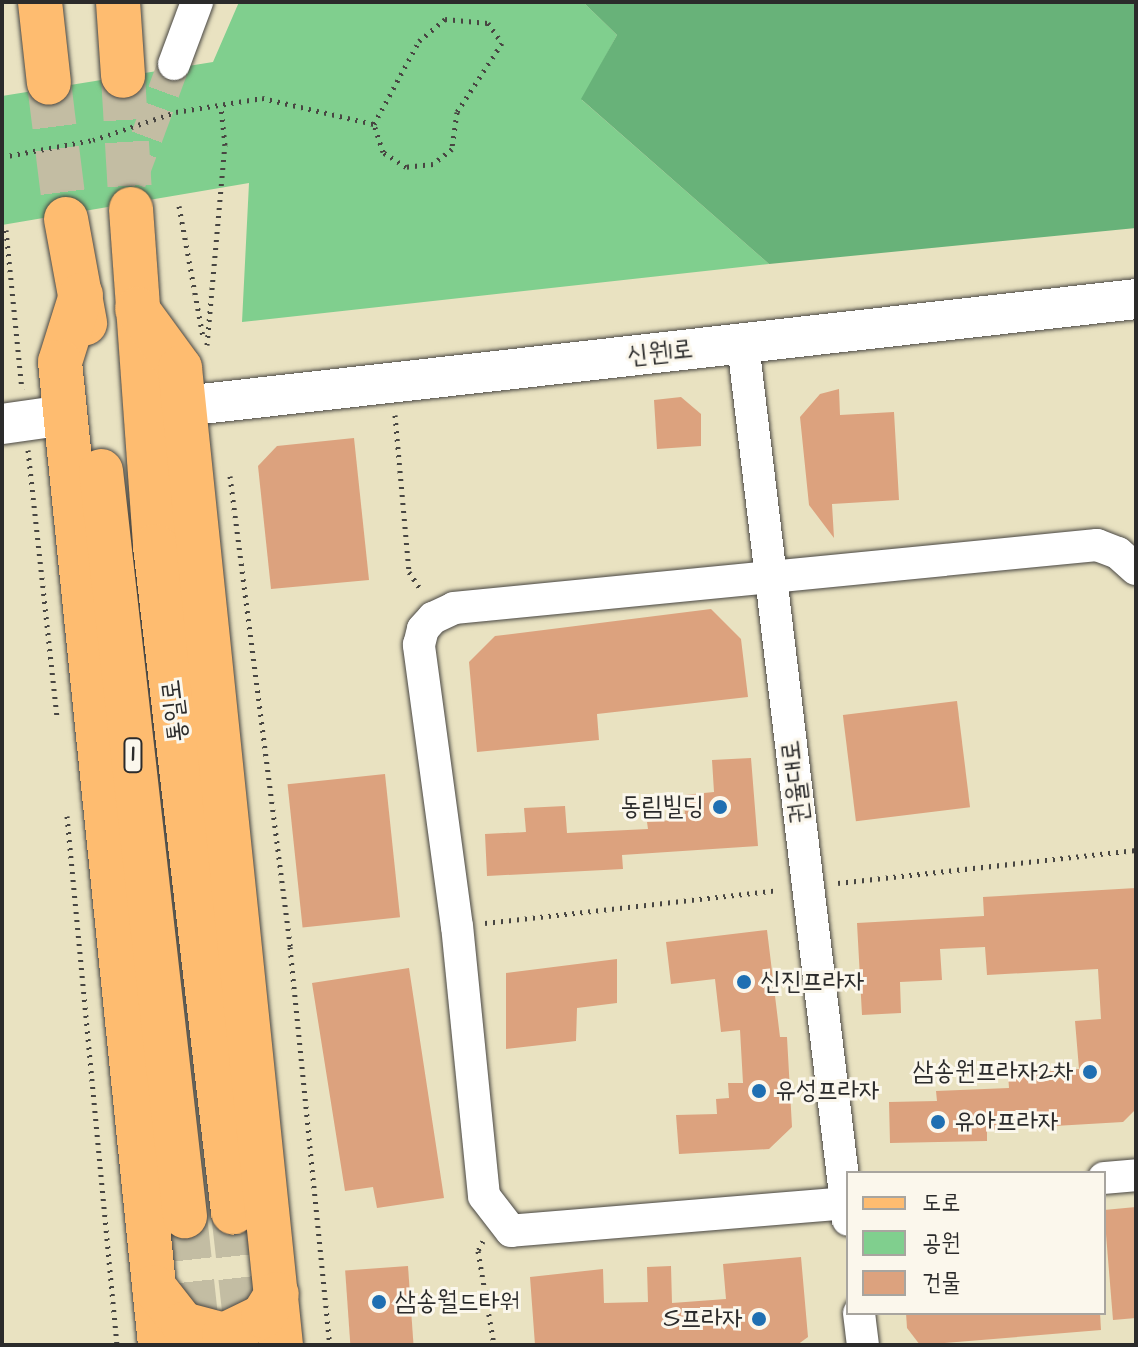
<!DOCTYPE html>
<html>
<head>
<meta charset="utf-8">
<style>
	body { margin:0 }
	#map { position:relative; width:1138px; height:1347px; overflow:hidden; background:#e9e2c1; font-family:"Architects Daughter","Poor Story",sans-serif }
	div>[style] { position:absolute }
	.green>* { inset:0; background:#80cf8e }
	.forest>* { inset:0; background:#68b279 }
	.building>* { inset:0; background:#dca27e; transform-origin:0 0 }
	.minor-tunnel>* { height:32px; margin-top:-16px; transform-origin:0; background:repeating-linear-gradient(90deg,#c3bda3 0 32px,transparent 0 48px) }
	.primary-tunnel>* { height:44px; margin-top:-22px; transform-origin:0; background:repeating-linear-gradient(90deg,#c3bda3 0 44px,transparent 0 66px) }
	.path>* { height:5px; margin-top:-2.5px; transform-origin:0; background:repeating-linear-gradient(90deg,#484642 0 2px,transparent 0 8px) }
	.roads { filter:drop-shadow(0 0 2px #484642) drop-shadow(0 0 2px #484642) }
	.minor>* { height:32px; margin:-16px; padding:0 16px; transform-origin:16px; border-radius:16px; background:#fff }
	.tertiary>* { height:40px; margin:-20px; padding:0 20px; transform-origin:20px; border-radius:20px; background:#fff }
	.primary>* { height:44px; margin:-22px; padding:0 22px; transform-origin:22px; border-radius:22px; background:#febc70 }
	.dots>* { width:22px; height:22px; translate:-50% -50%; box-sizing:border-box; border:4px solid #fbf7ec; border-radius:50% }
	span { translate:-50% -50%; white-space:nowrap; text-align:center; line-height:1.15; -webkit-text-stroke:6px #fbf7ec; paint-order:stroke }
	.shield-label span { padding:2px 6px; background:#fbf7ec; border:2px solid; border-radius:6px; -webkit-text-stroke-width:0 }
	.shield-label { font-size:24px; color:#2b2b2b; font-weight:700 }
	.street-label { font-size:26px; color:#2b2b2b }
	.poi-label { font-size:26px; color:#2b2b2b }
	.right { translate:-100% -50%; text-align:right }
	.left { translate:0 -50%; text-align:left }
	.frame { position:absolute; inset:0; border:4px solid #2b2b2b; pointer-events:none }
	.legend { position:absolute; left:846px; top:1171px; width:260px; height:144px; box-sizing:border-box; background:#fbf7ec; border:2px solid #a8a59f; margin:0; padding:10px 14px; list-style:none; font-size:24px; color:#2b2b2b }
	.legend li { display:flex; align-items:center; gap:16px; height:40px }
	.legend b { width:40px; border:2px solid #a8a59f }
</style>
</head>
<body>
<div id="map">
	<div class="green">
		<div style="clip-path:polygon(239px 2px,583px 2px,617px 35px,582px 100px,769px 264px,242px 322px,249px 183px,2px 225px,2px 96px,213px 62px)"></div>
	</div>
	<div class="forest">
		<div style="clip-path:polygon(583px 2px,1136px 2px,1136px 228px,769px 264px,581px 99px,617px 35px)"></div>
	</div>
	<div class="building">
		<div style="clip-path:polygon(839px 389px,840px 415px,894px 412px,899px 500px,832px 504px,834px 538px,809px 505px,800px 417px,820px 394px)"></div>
		<div style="clip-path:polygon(681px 397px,701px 414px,701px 446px,657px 449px,654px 400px)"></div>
		<div style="clip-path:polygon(354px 438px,369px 580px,271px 589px,258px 466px,277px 446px)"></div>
		<div style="clip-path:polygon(711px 609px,741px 639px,748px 697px,597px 714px,599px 740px,477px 752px,469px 662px,495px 636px)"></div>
		<div style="left:957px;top:701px;width:107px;height:115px;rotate:83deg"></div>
		<div style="clip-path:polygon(751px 758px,758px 846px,622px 855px,623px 869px,487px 876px,485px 834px,526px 832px,524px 808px,565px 806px,567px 833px,648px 829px,647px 822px,685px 819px,684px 795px,714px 792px,712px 760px)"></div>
		<div style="left:385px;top:774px;width:144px;height:98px;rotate:84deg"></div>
		<div style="clip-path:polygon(1136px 888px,1136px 1109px,1123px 1122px,987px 1130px,987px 1141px,890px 1143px,889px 1102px,937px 1101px,936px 1091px,1009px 1088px,1008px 1074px,1079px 1069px,1075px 1021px,1101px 1019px,1098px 969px,987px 975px,985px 947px,940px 949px,942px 980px,900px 982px,901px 1013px,862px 1015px,857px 923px,984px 916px,983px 897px)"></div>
		<div style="clip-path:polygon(767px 930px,780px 1037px,787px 1037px,792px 1127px,769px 1149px,679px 1154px,676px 1115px,717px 1114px,716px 1099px,729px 1098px,728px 1083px,743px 1083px,740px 1030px,721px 1032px,715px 979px,671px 984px,666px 942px)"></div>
		<div style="clip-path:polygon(617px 959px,617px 1003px,577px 1008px,576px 1041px,506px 1049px,506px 973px)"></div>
		<div style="clip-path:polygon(409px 968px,444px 1198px,377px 1208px,373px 1187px,345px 1191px,312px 983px)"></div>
		<div style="clip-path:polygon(1136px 1207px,1136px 1318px,1113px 1320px,1104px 1210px)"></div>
		<div style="clip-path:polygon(801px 1257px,808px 1337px,797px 1345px,535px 1345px,530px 1277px,603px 1269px,604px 1303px,648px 1302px,647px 1267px,671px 1266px,672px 1303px,726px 1299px,723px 1264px)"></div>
		<div style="left:408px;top:1266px;width:79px;height:63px;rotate:86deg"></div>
		<div style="clip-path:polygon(906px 1313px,1100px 1313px,1101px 1330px,920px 1345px,907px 1328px)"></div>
	</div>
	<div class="minor-tunnel">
		<div style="left:130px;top:182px;width:126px;rotate:-69.6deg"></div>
	</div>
	<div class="primary-tunnel">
		<div style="left:123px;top:76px;width:133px;rotate:86.6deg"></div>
		<div style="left:49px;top:83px;width:137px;rotate:82.9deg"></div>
		<div style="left:233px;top:1212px;width:134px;rotate:83.6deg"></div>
		<div style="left:185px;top:1216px;width:130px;rotate:83.8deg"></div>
	</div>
	<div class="path">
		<div style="left:445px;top:19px;width:43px;rotate:5.3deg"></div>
		<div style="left:488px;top:23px;width:24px;rotate:55deg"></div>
		<div style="left:502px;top:43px;width:82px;rotate:123.1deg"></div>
		<div style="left:457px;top:112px;width:37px;rotate:98deg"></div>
		<div style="left:452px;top:149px;width:24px;rotate:142deg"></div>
		<div style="left:433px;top:164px;width:27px;rotate:174deg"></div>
		<div style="left:406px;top:167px;width:27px;rotate:-147deg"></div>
		<div style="left:383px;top:152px;width:29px;rotate:-108deg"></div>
		<div style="left:374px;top:124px;width:94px;rotate:-61.5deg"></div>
		<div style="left:419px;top:41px;width:34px;rotate:-40deg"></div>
		<div style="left:2px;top:157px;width:93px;rotate:-10.6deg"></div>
		<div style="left:93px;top:140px;width:88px;rotate:-18.6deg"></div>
		<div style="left:176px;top:112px;width:87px;rotate:-9.2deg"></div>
		<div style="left:262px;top:98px;width:115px;rotate:13.1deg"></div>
		<div style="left:179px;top:206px;width:133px;rotate:79.6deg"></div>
		<div style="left:6px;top:230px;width:160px;rotate:84.3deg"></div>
		<div style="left:207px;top:345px;width:201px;rotate:-84.9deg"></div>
		<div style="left:225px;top:145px;width:37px;rotate:-96deg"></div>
		<div style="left:395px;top:415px;width:158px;rotate:84.9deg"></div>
		<div style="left:409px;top:572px;width:23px;rotate:56deg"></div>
		<div style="left:28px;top:450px;width:267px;rotate:83.8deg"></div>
		<div style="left:230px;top:476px;width:475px;rotate:82.7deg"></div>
		<div style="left:290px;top:947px;width:400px;rotate:84.3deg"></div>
		<div style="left:67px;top:816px;width:531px;rotate:84.6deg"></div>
		<div style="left:838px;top:883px;width:300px;rotate:-6.3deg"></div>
		<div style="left:485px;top:923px;width:295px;rotate:-6.4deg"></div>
		<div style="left:483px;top:1241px;width:11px;rotate:117deg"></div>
		<div style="left:478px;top:1251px;width:95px;rotate:80.3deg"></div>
	</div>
	<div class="roads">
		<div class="minor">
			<div style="left:174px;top:64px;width:66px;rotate:-69.6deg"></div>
			<div style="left:743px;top:344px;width:882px;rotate:83.16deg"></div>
			<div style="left:1104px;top:1178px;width:32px;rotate:-5deg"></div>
			<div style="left:848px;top:1203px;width:338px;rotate:175.3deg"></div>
			<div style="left:511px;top:1231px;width:44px;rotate:-127.6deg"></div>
			<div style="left:484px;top:1196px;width:270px;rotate:-95.7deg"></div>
			<div style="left:457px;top:927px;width:285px;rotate:-97.7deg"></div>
			<div style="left:419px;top:645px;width:16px;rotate:-76deg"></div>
			<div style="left:423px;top:629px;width:15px;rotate:-48deg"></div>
			<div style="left:433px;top:618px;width:23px;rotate:-25deg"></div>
			<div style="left:454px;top:608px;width:646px;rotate:-5.6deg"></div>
			<div style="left:1097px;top:545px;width:22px;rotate:21deg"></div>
			<div style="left:1118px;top:553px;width:24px;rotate:42deg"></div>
			<div style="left:859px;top:1313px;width:32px;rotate:83deg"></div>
		</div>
		<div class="tertiary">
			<div style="left:184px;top:406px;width:958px;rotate:-6.41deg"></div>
			<div style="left:2px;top:424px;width:64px;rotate:-8.1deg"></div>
		</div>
		<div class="primary">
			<div style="left:40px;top:2px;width:81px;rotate:83.7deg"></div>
			<div style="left:118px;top:2px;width:74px;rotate:86.1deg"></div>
			<div style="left:131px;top:209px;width:338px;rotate:85.9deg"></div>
			<div style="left:155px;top:546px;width:671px;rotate:83.32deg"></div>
			<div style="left:66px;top:219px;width:106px;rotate:79.6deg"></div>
			<div style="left:81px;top:295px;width:70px;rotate:107.4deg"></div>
			<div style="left:60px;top:362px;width:988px;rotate:84.19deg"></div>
			<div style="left:137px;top:309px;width:73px;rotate:53.9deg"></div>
			<div style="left:180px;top:368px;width:982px;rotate:84.1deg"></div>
			<div style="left:101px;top:471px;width:750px;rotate:83.57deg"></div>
			<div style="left:154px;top:1287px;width:47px;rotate:51.9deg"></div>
			<div style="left:183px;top:1324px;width:42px;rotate:15deg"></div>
			<div style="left:224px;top:1335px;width:43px;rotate:-26deg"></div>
			<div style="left:263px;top:1316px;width:26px;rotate:-58deg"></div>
		</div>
	</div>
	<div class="dots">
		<div style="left:720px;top:807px;background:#1f6fb2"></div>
		<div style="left:744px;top:982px;background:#1f6fb2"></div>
		<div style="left:1090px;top:1072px;background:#1f6fb2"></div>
		<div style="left:759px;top:1091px;background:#1f6fb2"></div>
		<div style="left:938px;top:1122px;background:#1f6fb2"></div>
		<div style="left:379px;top:1302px;background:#1f6fb2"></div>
		<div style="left:759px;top:1319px;background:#1f6fb2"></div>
	</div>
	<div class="shield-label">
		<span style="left:133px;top:755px">1</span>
	</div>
	<div class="street-label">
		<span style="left:660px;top:353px;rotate:-6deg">신원1로</span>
		<span style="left:175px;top:711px;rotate:-97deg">통일로</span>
		<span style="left:796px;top:782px;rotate:-97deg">권율대로</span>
	</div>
	<div class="poi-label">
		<span class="right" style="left:704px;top:807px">동림빌딩</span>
		<span class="left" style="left:760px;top:982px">신진프라자</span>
		<span class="right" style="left:1074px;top:1072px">삼송원프라자2차</span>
		<span class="left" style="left:775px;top:1091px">유성프라자</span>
		<span class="left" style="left:954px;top:1122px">유아프라자</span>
		<span class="left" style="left:395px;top:1302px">삼송월드타워</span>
		<span class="right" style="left:743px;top:1319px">S프라자</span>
	</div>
	<div class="frame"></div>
	<ul class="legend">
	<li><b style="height:10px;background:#febc70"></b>도로</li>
	<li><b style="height:22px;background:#80cf8e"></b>공원</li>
	<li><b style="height:22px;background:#dca27e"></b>건물</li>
	</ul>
</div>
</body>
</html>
